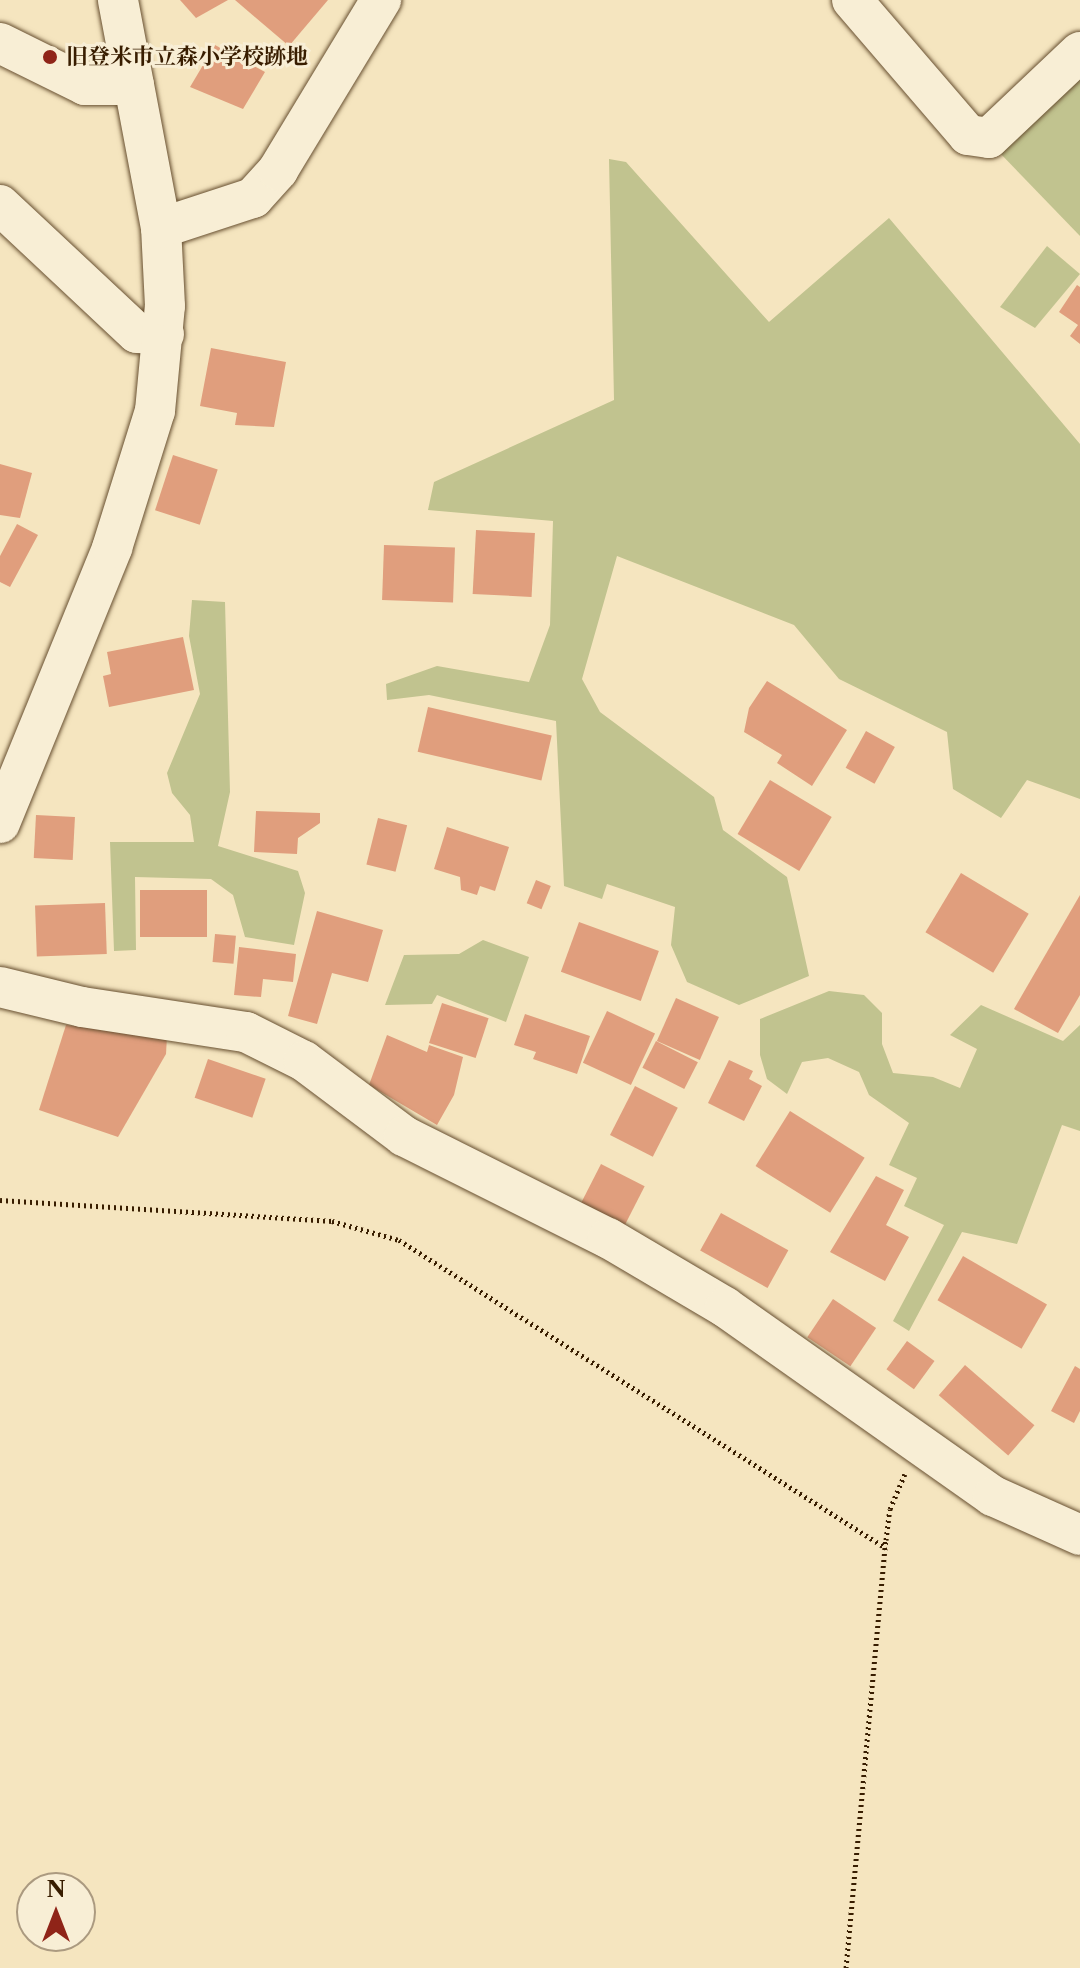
<!DOCTYPE html>
<html>
<head>
<meta charset="utf-8">
<style>
	body { margin:0 }
	#map { position:relative; width:1080px; height:1968px; overflow:hidden; background:#f5e5bf; font-family:"Libre Caslon Text","Noto Serif JP",serif }
	div>[style] { position:absolute }
	.green>* { inset:0; background:#c1c38f }
	.building>* { inset:0; background:#e09e7d; transform-origin:0 0 }
	.path>* { height:5px; margin-top:-2.5px; transform-origin:0; background:repeating-linear-gradient(90deg,#381d00 0 2px,transparent 0 6px) }
	.roads { filter:drop-shadow(0 0 2px #674f30) drop-shadow(0 0 2px #674f30) }
	.minor>* { height:40px; margin:-20px; padding:0 20px; transform-origin:20px; border-radius:20px; background:#f8eed5 }
	.dots>* { width:22px; height:22px; translate:-50% -50%; box-sizing:border-box; border:4px solid #f8eed5; border-radius:50% }
	span { translate:-50% -50%; white-space:nowrap; text-align:center; line-height:1.15; -webkit-text-stroke:6px #f8eed5; paint-order:stroke }
	.poi-label { font-size:22px; color:#381d00; font-weight:700 }
	.left { translate:0 -50%; text-align:left }
	.north { position:absolute; left:16px; top:1872px; width:80px; height:80px; box-sizing:border-box; background:#f8eed5; border:2px solid #ab9a80; border-radius:50%; rotate:0deg; font-size:22px; font-weight:700; line-height:32px; text-align:center; color:#381d00 }
	.north::after { content:''; display:block; margin:auto; width:28px; height:36px; background:#8f2418; clip-path:polygon(50% 0,100% 100%,50% 72%,0 100%) }
</style>
</head>
<body>
<div id="map">
	<div class="green">
		<div style="clip-path:polygon(1080px 72px,1080px 236px,997px 150px)"></div>
		<div style="clip-path:polygon(609px 159px,626px 162px,769px 322px,889px 218px,1080px 444px,1080px 799px,1027px 780px,1001px 818px,953px 789px,947px 732px,839px 679px,794px 625px,617px 556px,582px 679px,600px 712px,714px 797px,723px 830px,787px 877px,809px 976px,739px 1005px,687px 982px,671px 945px,675px 907px,607px 884px,602px 899px,564px 886px,556px 721px,429px 695px,387px 700px,386px 684px,437px 666px,529px 682px,550px 625px,553px 521px,428px 510px,434px 482px,614px 400px)"></div>
		<div style="clip-path:polygon(1047px 246px,1080px 274px,1035px 328px,1000px 307px)"></div>
		<div style="clip-path:polygon(192px 600px,225px 602px,230px 792px,218px 846px,298px 871px,305px 893px,294px 945px,245px 937px,233px 895px,211px 879px,135px 877px,136px 950px,114px 951px,110px 842px,194px 842px,190px 815px,172px 793px,167px 773px,200px 694px,189px 636px)"></div>
		<div style="clip-path:polygon(483px 940px,529px 957px,506px 1022px,437px 995px,432px 1004px,385px 1005px,404px 955px,459px 954px)"></div>
		<div style="clip-path:polygon(829px 991px,864px 995px,882px 1013px,882px 1044px,893px 1073px,933px 1077px,960px 1088px,977px 1049px,950px 1035px,981px 1005px,1063px 1041px,1080px 1025px,1080px 1131px,1062px 1125px,1017px 1244px,962px 1232px,909px 1331px,893px 1321px,944px 1225px,904px 1206px,917px 1178px,889px 1165px,909px 1123px,869px 1095px,859px 1072px,828px 1058px,802px 1062px,787px 1094px,767px 1079px,760px 1055px,760px 1019px)"></div>
	</div>
	<div class="building">
		<div style="clip-path:polygon(180px 0,228px 0,196px 18px)"></div>
		<div style="clip-path:polygon(235px 0,328px 0,289px 46px)"></div>
		<div style="clip-path:polygon(215px 45px,265px 72px,243px 109px,190px 87px)"></div>
		<div style="clip-path:polygon(1077px 285px,1080px 287px,1080px 344px,1070px 336px,1078px 325px,1059px 312px)"></div>
		<div style="clip-path:polygon(211px 348px,286px 362px,274px 427px,235px 425px,237px 413px,200px 406px)"></div>
		<div style="left:173px;top:455px;width:47px;height:58px;rotate:18deg"></div>
		<div style="clip-path:polygon(0 464px,32px 473px,20px 518px,0 515px)"></div>
		<div style="clip-path:polygon(17px 524px,38px 535px,10px 587px,0 582px,0 556px)"></div>
		<div style="left:476px;top:530px;width:59px;height:64px;rotate:3deg"></div>
		<div style="left:384px;top:545px;width:71px;height:55px;rotate:2deg"></div>
		<div style="clip-path:polygon(183px 637px,194px 690px,109px 707px,103px 676px,111px 674px,107px 652px)"></div>
		<div style="clip-path:polygon(767px 681px,847px 730px,812px 786px,777px 763px,782px 755px,744px 732px,749px 708px)"></div>
		<div style="left:428px;top:707px;width:127px;height:46px;rotate:13deg"></div>
		<div style="left:866px;top:731px;width:33px;height:42px;rotate:29deg"></div>
		<div style="left:770px;top:780px;width:72px;height:63px;rotate:31deg"></div>
		<div style="clip-path:polygon(256px 811px,320px 813px,320px 823px,298px 838px,297px 854px,254px 852px)"></div>
		<div style="left:36px;top:815px;width:39px;height:43px;rotate:3deg"></div>
		<div style="left:378px;top:818px;width:30px;height:48px;rotate:14deg"></div>
		<div style="clip-path:polygon(447px 827px,509px 847px,495px 891px,480px 886px,477px 895px,461px 890px,460px 877px,434px 869px)"></div>
		<div style="left:961px;top:873px;width:79px;height:69px;rotate:31deg"></div>
		<div style="left:536px;top:880px;width:16px;height:25px;rotate:22deg"></div>
		<div style="left:140px;top:890px;width:67px;height:47px"></div>
		<div style="clip-path:polygon(1080px 895px,1080px 995px,1058px 1033px,1014px 1009px)"></div>
		<div style="left:105px;top:903px;width:51px;height:70px;rotate:88deg"></div>
		<div style="clip-path:polygon(317px 911px,383px 930px,368px 982px,332px 973px,317px 1024px,288px 1016px)"></div>
		<div style="left:579px;top:922px;width:85px;height:53px;rotate:20deg"></div>
		<div style="left:215px;top:934px;width:21px;height:28px;rotate:5deg"></div>
		<div style="clip-path:polygon(239px 947px,296px 954px,293px 982px,263px 979px,261px 997px,234px 995px)"></div>
		<div style="left:676px;top:998px;width:47px;height:47px;rotate:24deg"></div>
		<div style="left:442px;top:1003px;width:49px;height:42px;rotate:18deg"></div>
		<div style="left:607px;top:1011px;width:53px;height:57px;rotate:25deg"></div>
		<div style="clip-path:polygon(525px 1014px,590px 1036px,577px 1074px,533px 1059px,536px 1052px,514px 1045px)"></div>
		<div style="clip-path:polygon(66px 1025px,167px 1036px,166px 1054px,118px 1137px,39px 1110px)"></div>
		<div style="clip-path:polygon(387px 1035px,427px 1052px,429px 1045px,463px 1057px,454px 1095px,437px 1125px,369px 1085px)"></div>
		<div style="left:656px;top:1041px;width:47px;height:30px;rotate:27deg"></div>
		<div style="left:208px;top:1059px;width:61px;height:41px;rotate:19deg"></div>
		<div style="clip-path:polygon(729px 1060px,753px 1071px,749px 1079px,762px 1086px,744px 1121px,708px 1103px)"></div>
		<div style="left:635px;top:1086px;width:48px;height:55px;rotate:27deg"></div>
		<div style="left:790px;top:1111px;width:88px;height:65px;rotate:32deg"></div>
		<div style="left:601px;top:1164px;width:49px;height:45px;rotate:27deg"></div>
		<div style="clip-path:polygon(876px 1176px,904px 1190px,886px 1225px,909px 1237px,885px 1281px,830px 1252px)"></div>
		<div style="left:721px;top:1213px;width:77px;height:43px;rotate:29deg"></div>
		<div style="left:963px;top:1256px;width:97px;height:51px;rotate:30deg"></div>
		<div style="left:833px;top:1299px;width:52px;height:46px;rotate:34deg"></div>
		<div style="left:907px;top:1341px;width:34px;height:35px;rotate:36deg"></div>
		<div style="left:965px;top:1365px;width:92px;height:40px;rotate:41deg"></div>
		<div style="clip-path:polygon(1075px 1366px,1080px 1369px,1080px 1411px,1074px 1423px,1051px 1411px)"></div>
	</div>
	<div class="path">
		<div style="left:0;top:1200px;width:333px;rotate:3.6deg"></div>
		<div style="left:332px;top:1221px;width:70px;rotate:15.8deg"></div>
		<div style="left:399px;top:1240px;width:576px;rotate:32.31deg"></div>
		<div style="left:846px;top:1968px;width:430px;rotate:-84.7deg"></div>
		<div style="left:886px;top:1540px;width:31px;rotate:-83deg"></div>
		<div style="left:890px;top:1509px;width:38px;rotate:-67deg"></div>
	</div>
	<div class="roads">
		<div class="minor">
			<div style="left:852px;top:0;width:178px;rotate:49.3deg"></div>
			<div style="left:968px;top:135px;width:21px;rotate:8deg"></div>
			<div style="left:989px;top:138px;width:125px;rotate:-43.4deg"></div>
			<div style="left:0;top:43px;width:95px;rotate:26.3deg"></div>
			<div style="left:85px;top:85px;width:49px"></div>
			<div style="left:0;top:205px;width:187px;rotate:43.1deg"></div>
			<div style="left:137px;top:333px;width:27px;rotate:2deg"></div>
			<div style="left:161px;top:228px;width:97px;rotate:-18.1deg"></div>
			<div style="left:253px;top:198px;width:38px;rotate:-48deg"></div>
			<div style="left:278px;top:170px;width:199px;rotate:-58.8deg"></div>
			<div style="left:0;top:823px;width:297px;rotate:-67.8deg"></div>
			<div style="left:112px;top:548px;width:144px;rotate:-72.6deg"></div>
			<div style="left:155px;top:411px;width:105px;rotate:-84.6deg"></div>
			<div style="left:165px;top:306px;width:78px;rotate:-92.9deg"></div>
			<div style="left:161px;top:228px;width:232px;rotate:-100.7deg"></div>
			<div style="left:0;top:987px;width:84px;rotate:13.7deg"></div>
			<div style="left:82px;top:1007px;width:166px;rotate:8.7deg"></div>
			<div style="left:246px;top:1032px;width:65px;rotate:26.6deg"></div>
			<div style="left:304px;top:1061px;width:125px;rotate:36.9deg"></div>
			<div style="left:404px;top:1136px;width:228px;rotate:26.6deg"></div>
			<div style="left:608px;top:1238px;width:136px;rotate:30.5deg"></div>
			<div style="left:725px;top:1307px;width:328px;rotate:35.2deg"></div>
			<div style="left:993px;top:1496px;width:95px;rotate:24.1deg"></div>
		</div>
	</div>
	<div class="dots">
		<div style="left:50px;top:57px;background:#8f2418"></div>
	</div>
	<div class="poi-label">
		<span class="left" style="left:66px;top:57px">旧登米市立森小学校跡地</span>
	</div>
	<div class="north">N</div>
</div>
</body>
</html>
